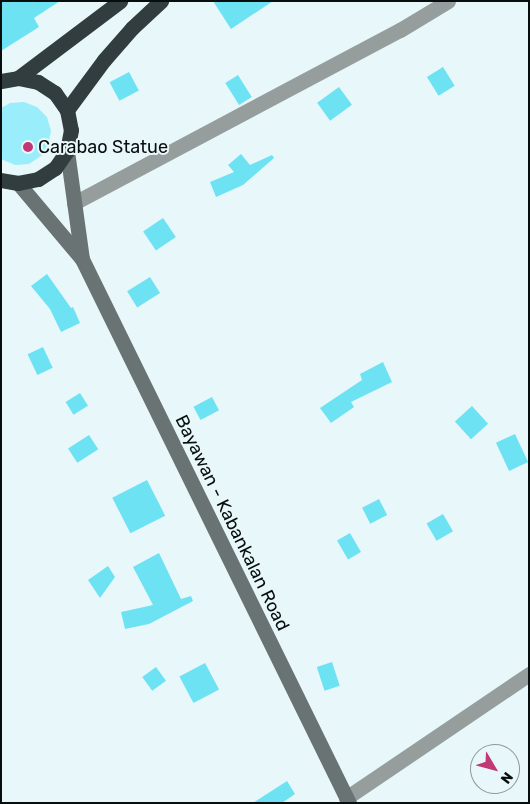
<!DOCTYPE html>
<html>
<head>
<meta charset="utf-8">
<style>
	body { margin:0 }
	#map { position:relative; width:530px; height:804px; overflow:hidden; background:#e8f7fa; font-family:Rubik,sans-serif }
	div>[style] { position:absolute }
	.green>* { inset:0; background:#9aeefb }
	.building>* { inset:0; background:#6de2f2; transform-origin:0 0 }
	.street>* { height:15px; margin:-7.5px; padding:0 7.5px; transform-origin:7.5px; border-radius:7.5px; background:#969d9d }
	.secondary>* { height:15px; margin:-7.5px; padding:0 7.5px; transform-origin:7.5px; border-radius:7.5px; background:#6a7374 }
	.highway>* { height:15px; margin:-7.5px; padding:0 7.5px; transform-origin:7.5px; border-radius:7.5px; background:#313d3f }
	.dots>* { width:14px; height:14px; translate:-50% -50%; box-sizing:border-box; border:2px solid #e8f7fa; border-radius:50% }
	span { translate:-50% -50%; white-space:nowrap; text-align:center; line-height:1.15; -webkit-text-stroke:4px #e8f7fa; paint-order:stroke }
	.poi-label { font-size:18px; color:#080d0e }
	.left { translate:0 -50%; text-align:left }
	.street-label { font-size:18px; color:#080d0e }
	.frame { position:absolute; inset:0; border:2px solid #080d0e; pointer-events:none }
	.north { position:absolute; left:470px; top:744px; width:50px; height:50px; box-sizing:border-box; background:#e8f7fa; border:1px solid #8e999c; border-radius:50%; rotate:127deg; font-size:14px; font-weight:700; line-height:20px; text-align:center; color:#080d0e }
	.north::after { content:''; display:block; margin:auto; width:18px; height:22px; background:#c13875; clip-path:polygon(50% 0,100% 100%,50% 72%,0 100%) }
</style>
</head>
<body>
<div id="map">
	<div class="green">
		<div style="clip-path:polygon(24px 102px,37px 107px,47px 117px,51px 131px,47px 150px,41px 156px,29px 164px,15px 165px,1px 159px,1px 108px,10px 103px)"></div>
	</div>
	<div class="building">
		<div style="clip-path:polygon(1px 1px,60px 1px,34px 18px,39px 27px,1px 51px)"></div>
		<div style="clip-path:polygon(213px 1px,273px 1px,231px 29px)"></div>
		<div style="left:443px;top:67px;width:22px;height:19px;rotate:58deg"></div>
		<div style="left:129px;top:72px;width:21px;height:22px;rotate:62deg"></div>
		<div style="left:238px;top:75px;width:26px;height:15px;rotate:58deg"></div>
		<div style="left:339px;top:87px;width:22px;height:27px;rotate:54deg"></div>
		<div style="clip-path:polygon(241px 154px,250px 165px,272px 155px,274px 158px,243px 185px,216px 197px,210px 182px,234px 172px,228px 165px)"></div>
		<div style="left:163px;top:218px;width:23px;height:24px;rotate:56deg"></div>
		<div style="clip-path:polygon(47px 274px,71px 308px,73px 307px,80px 323px,61px 332px,50px 309px,31px 286px)"></div>
		<div style="left:150px;top:277px;width:19px;height:27px;rotate:58deg"></div>
		<div style="left:43px;top:347px;width:23px;height:17px;rotate:65deg"></div>
		<div style="clip-path:polygon(383px 362px,392px 382px,351px 402px,354px 407px,331px 423px,320px 408px,362px 380px,360px 374px)"></div>
		<div style="left:80px;top:393px;width:15px;height:17px;rotate:58deg"></div>
		<div style="left:212px;top:397px;width:15px;height:21px;rotate:62deg"></div>
		<div style="left:472px;top:406px;width:24px;height:23px;rotate:48deg"></div>
		<div style="left:515px;top:434px;width:31px;height:21px;rotate:65deg"></div>
		<div style="left:89px;top:435px;width:17px;height:25px;rotate:57deg"></div>
		<div style="left:147px;top:480px;width:40px;height:39px;rotate:63deg"></div>
		<div style="left:379px;top:499px;width:18px;height:19px;rotate:63deg"></div>
		<div style="left:443px;top:514px;width:20px;height:19px;rotate:60deg"></div>
		<div style="left:350px;top:533px;width:22px;height:15px;rotate:60deg"></div>
		<div style="clip-path:polygon(159px 553px,181px 599px,191px 596px,193px 601px,149px 624px,125px 629px,121px 612px,153px 605px,133px 567px)"></div>
		<div style="clip-path:polygon(108px 566px,115px 577px,100px 598px,88px 580px)"></div>
		<div style="left:332px;top:662px;width:25px;height:16px;rotate:72deg"></div>
		<div style="left:205px;top:663px;width:30px;height:29px;rotate:62deg"></div>
		<div style="left:156px;top:667px;width:17px;height:17px;rotate:54deg"></div>
		<div style="clip-path:polygon(287px 781px,295px 794px,282px 803px,253px 803px)"></div>
	</div>
	<div class="street">
		<div style="left:74px;top:203px;width:369px;rotate:-28deg"></div>
		<div style="left:400px;top:30px;width:56px;rotate:-31.1deg"></div>
		<div style="left:346px;top:798px;width:221px;rotate:-34.1deg"></div>
	</div>
	<div class="secondary">
		<div style="left:67px;top:151px;width:109px;rotate:82.1deg"></div>
		<div style="left:18px;top:183px;width:99px;rotate:49.9deg"></div>
		<div style="left:82px;top:259px;width:606px;rotate:63.86deg"></div>
	</div>
	<div class="highway">
		<div style="left:18px;top:78px;width:128px;rotate:-37deg"></div>
		<div style="left:1px;top:81px;width:17px;rotate:-10deg"></div>
		<div style="left:18px;top:78px;width:20px;rotate:11deg"></div>
		<div style="left:38px;top:82px;width:20px;rotate:33deg"></div>
		<div style="left:55px;top:93px;width:21px;rotate:55deg"></div>
		<div style="left:67px;top:110px;width:20px;rotate:79deg"></div>
		<div style="left:71px;top:130px;width:21px;rotate:101deg"></div>
		<div style="left:67px;top:151px;width:21px;rotate:125deg"></div>
		<div style="left:55px;top:168px;width:20px;rotate:147deg"></div>
		<div style="left:38px;top:179px;width:20px;rotate:169deg"></div>
		<div style="left:18px;top:183px;width:17px;rotate:-170deg"></div>
		<div style="left:67px;top:110px;width:62px;rotate:-53.5deg"></div>
		<div style="left:104px;top:60px;width:43px;rotate:-48.8deg"></div>
		<div style="left:132px;top:28px;width:40px;rotate:-43deg"></div>
	</div>
	<div class="dots">
		<div style="left:28px;top:147px;background:#c13875"></div>
	</div>
	<div class="poi-label">
		<span class="left" style="left:38px;top:147px">Carabao Statue</span>
	</div>
	<div class="street-label">
		<span style="left:232px;top:523px;rotate:64deg">Bayawan - Kabankalan Road</span>
	</div>
	<div class="frame"></div>
	<div class="north">N</div>
</div>
</body>
</html>
